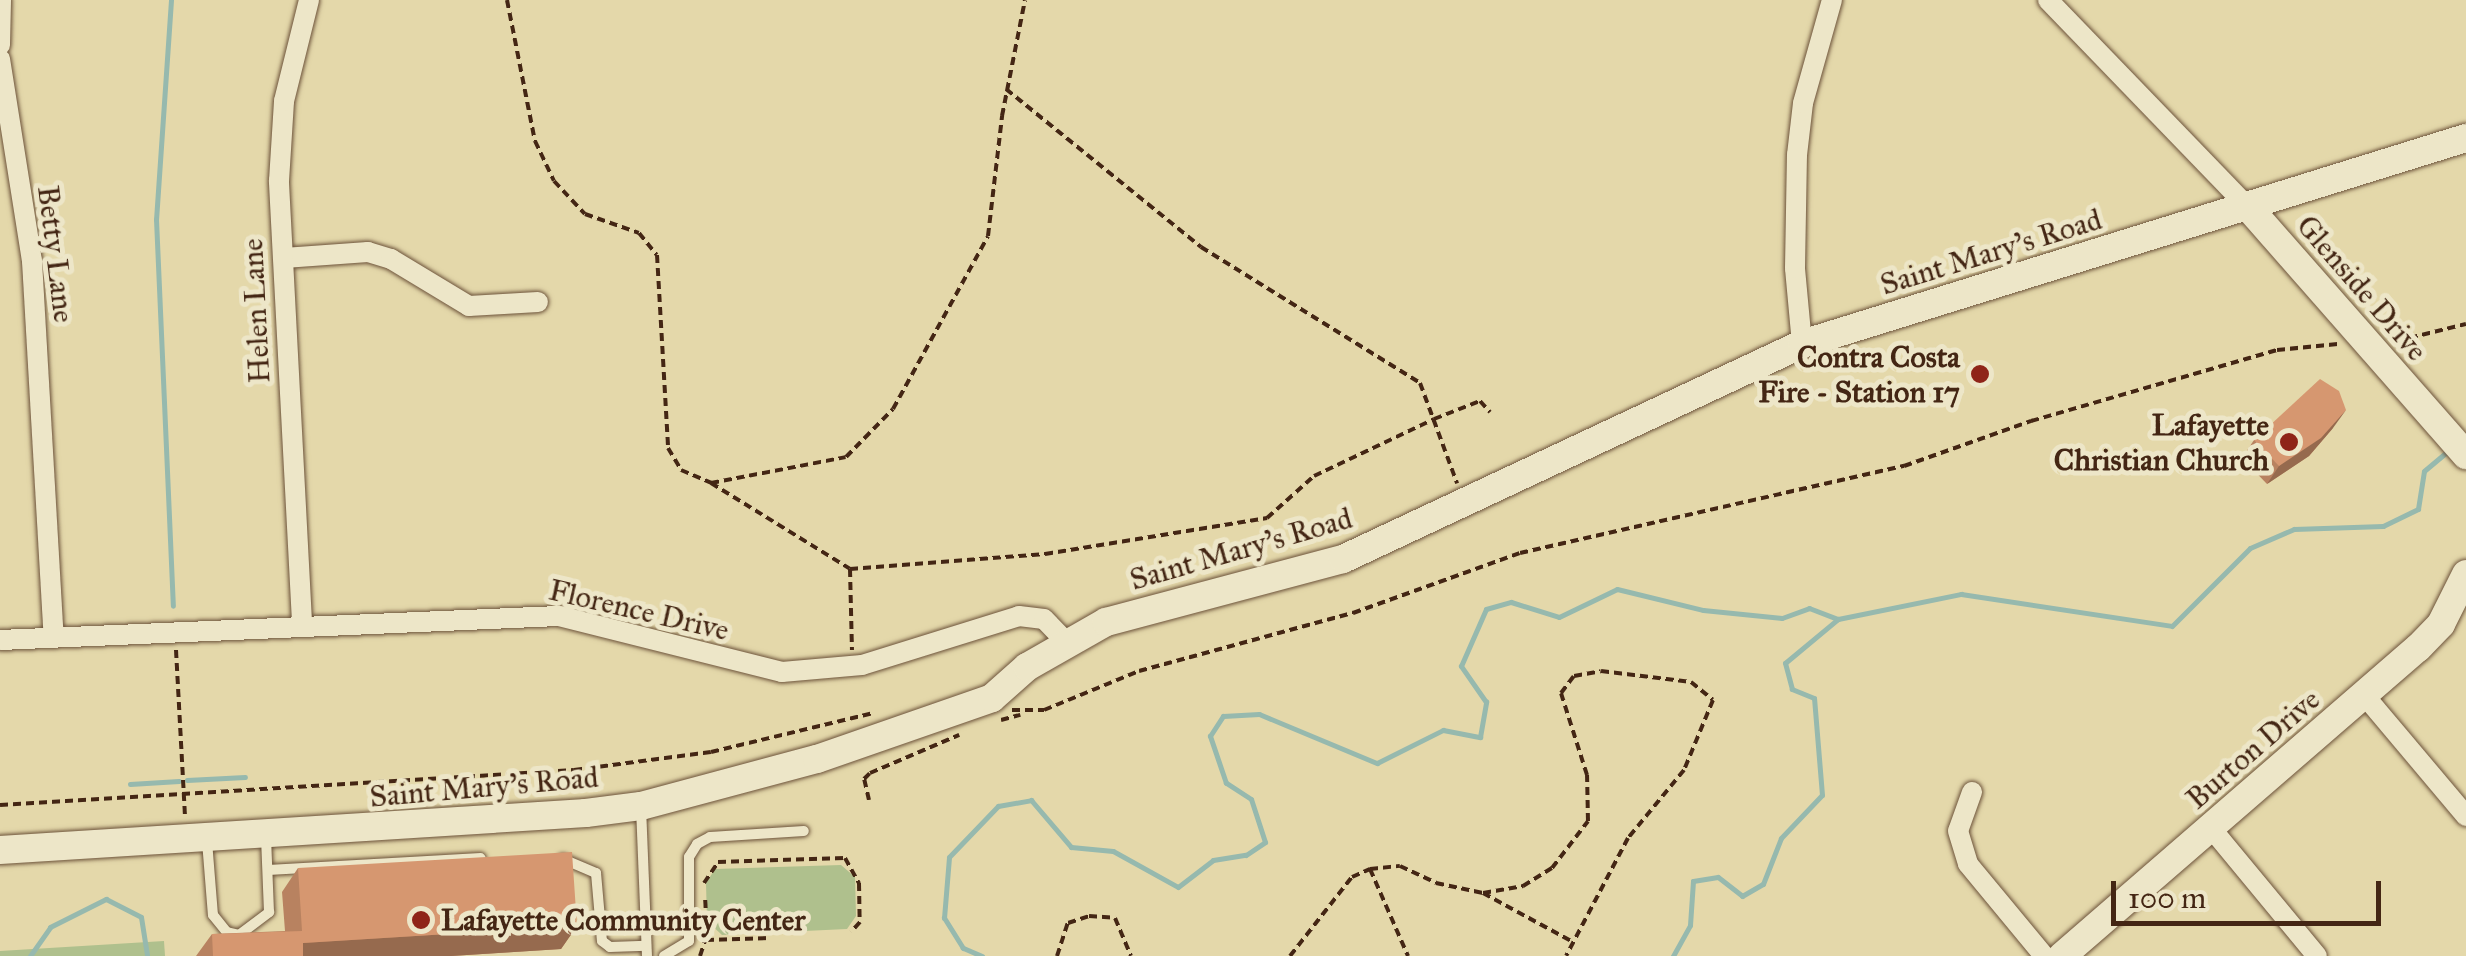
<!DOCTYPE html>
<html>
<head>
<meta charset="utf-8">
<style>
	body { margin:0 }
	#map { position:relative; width:2466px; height:956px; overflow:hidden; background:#e4d8aa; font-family:"IM FELL Great Primer",serif }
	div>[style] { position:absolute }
	.green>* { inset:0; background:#afc08d }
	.stream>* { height:5px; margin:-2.5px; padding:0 2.5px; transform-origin:2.5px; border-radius:2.5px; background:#96b9ae }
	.path>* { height:4px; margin-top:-2px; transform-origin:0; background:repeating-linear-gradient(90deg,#442614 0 8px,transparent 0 13px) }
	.roads { filter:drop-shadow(0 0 2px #6c523a) drop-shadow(0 0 2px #6c523a) }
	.lane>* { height:10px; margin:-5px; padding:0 5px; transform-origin:5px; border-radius:5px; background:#ede6c8 }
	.street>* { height:20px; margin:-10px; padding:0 10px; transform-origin:10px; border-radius:10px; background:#ede6c8 }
	.secondary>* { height:28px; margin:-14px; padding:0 14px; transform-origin:14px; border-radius:14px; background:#ede6c8 }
	.wall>* { inset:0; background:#b88260 }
	.shaded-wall>* { inset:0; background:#966a4e }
	.building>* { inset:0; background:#d69770 }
	.dots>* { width:28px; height:28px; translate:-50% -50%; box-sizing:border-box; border:5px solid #ede6c8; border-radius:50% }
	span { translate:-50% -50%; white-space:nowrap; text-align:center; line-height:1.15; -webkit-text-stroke:10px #ede6c8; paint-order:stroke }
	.street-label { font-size:30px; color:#442614 }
	.poi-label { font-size:30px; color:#442614; font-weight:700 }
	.right { translate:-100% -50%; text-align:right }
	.left { translate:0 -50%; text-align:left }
	.scale { position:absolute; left:2111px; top:881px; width:270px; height:45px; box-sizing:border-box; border:5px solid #442614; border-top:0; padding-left:12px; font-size:30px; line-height:35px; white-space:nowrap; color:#442614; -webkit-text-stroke:8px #ede6c8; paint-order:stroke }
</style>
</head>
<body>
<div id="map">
	<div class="green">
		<div style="clip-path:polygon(841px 865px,855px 877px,856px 916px,847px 929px,722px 935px,707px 921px,706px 883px,715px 869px)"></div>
		<div style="clip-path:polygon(164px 941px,165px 956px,0 956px,0 951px)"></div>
	</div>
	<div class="stream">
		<div style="left:171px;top:0;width:220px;rotate:93.9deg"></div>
		<div style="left:156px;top:219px;width:387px;rotate:87.5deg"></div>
		<div style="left:187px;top:780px;width:58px;rotate:-3deg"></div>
		<div style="left:130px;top:784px;width:49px;rotate:-3.5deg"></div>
		<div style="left:30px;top:956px;width:35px;rotate:-55deg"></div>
		<div style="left:50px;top:927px;width:63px;rotate:-26.6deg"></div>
		<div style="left:106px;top:899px;width:39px;rotate:27deg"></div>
		<div style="left:141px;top:917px;width:39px;rotate:81deg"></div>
		<div style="left:982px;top:956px;width:21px;rotate:-157deg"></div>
		<div style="left:963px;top:948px;width:36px;rotate:-122deg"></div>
		<div style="left:944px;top:918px;width:61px;rotate:-85.3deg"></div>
		<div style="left:949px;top:857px;width:71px;rotate:-46.1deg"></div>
		<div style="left:998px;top:806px;width:34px;rotate:-10deg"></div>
		<div style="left:1031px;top:800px;width:62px;rotate:49.6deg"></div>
		<div style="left:1071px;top:847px;width:42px;rotate:5.4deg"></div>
		<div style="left:1113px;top:851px;width:74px;rotate:29deg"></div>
		<div style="left:1178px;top:887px;width:44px;rotate:-37.6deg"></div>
		<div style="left:1213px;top:860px;width:33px;rotate:-9deg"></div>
		<div style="left:1246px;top:855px;width:23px;rotate:-34deg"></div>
		<div style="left:1265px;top:842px;width:45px;rotate:-108deg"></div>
		<div style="left:1251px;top:799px;width:30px;rotate:-147deg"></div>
		<div style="left:1226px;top:783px;width:50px;rotate:-108.8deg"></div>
		<div style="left:1210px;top:736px;width:24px;rotate:-57deg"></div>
		<div style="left:1223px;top:716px;width:36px;rotate:-3deg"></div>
		<div style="left:1259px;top:714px;width:128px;rotate:22.6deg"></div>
		<div style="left:1377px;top:763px;width:74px;rotate:-26.6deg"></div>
		<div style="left:1443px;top:730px;width:38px;rotate:11deg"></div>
		<div style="left:1480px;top:737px;width:36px;rotate:-80deg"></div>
		<div style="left:1486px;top:702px;width:44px;rotate:-124.8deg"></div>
		<div style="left:1461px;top:666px;width:62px;rotate:-66.3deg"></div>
		<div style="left:1486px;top:609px;width:26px;rotate:-16deg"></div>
		<div style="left:1511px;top:602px;width:50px;rotate:17.4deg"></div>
		<div style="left:1559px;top:617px;width:64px;rotate:-25.8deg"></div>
		<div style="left:1617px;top:589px;width:89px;rotate:13.7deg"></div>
		<div style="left:1703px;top:610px;width:79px;rotate:5.8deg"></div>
		<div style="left:1782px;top:618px;width:29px;rotate:-20deg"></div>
		<div style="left:1809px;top:608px;width:31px;rotate:21deg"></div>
		<div style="left:1838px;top:619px;width:126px;rotate:-11.5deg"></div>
		<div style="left:1961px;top:594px;width:213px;rotate:8.6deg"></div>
		<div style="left:2172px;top:626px;width:110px;rotate:-45deg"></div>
		<div style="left:2250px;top:548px;width:48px;rotate:-23.4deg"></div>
		<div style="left:2294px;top:529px;width:89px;rotate:-1.9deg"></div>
		<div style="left:2383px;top:526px;width:39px;rotate:-26deg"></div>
		<div style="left:2418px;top:509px;width:38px;rotate:-81deg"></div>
		<div style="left:2424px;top:471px;width:35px;rotate:-40deg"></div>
		<div style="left:1673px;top:956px;width:35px;rotate:-61deg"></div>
		<div style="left:1690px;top:925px;width:44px;rotate:-86.1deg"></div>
		<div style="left:1693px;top:881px;width:25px;rotate:-9deg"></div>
		<div style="left:1718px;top:877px;width:31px;rotate:38deg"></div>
		<div style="left:1742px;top:896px;width:24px;rotate:-30deg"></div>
		<div style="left:1763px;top:884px;width:49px;rotate:-68.6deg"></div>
		<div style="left:1781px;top:838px;width:59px;rotate:-46.4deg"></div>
		<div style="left:1822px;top:795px;width:97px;rotate:-94.7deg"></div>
		<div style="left:1814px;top:698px;width:24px;rotate:-158deg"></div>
		<div style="left:1792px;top:689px;width:27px;rotate:-105deg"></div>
		<div style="left:1785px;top:663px;width:69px;rotate:-39.7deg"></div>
	</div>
	<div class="path">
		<div style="left:507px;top:0;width:144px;rotate:78.8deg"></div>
		<div style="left:535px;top:141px;width:44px;rotate:64.6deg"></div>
		<div style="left:554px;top:181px;width:45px;rotate:46.8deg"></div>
		<div style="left:585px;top:214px;width:57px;rotate:19.4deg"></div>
		<div style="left:639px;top:233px;width:28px;rotate:51deg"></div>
		<div style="left:657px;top:255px;width:193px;rotate:86.7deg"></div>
		<div style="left:668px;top:448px;width:26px;rotate:59deg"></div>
		<div style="left:681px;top:470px;width:33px;rotate:23deg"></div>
		<div style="left:711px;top:483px;width:137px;rotate:-10.9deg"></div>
		<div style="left:846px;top:457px;width:67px;rotate:-45.6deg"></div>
		<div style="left:893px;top:409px;width:197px;rotate:-61.2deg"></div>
		<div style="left:988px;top:236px;width:121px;rotate:-83.3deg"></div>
		<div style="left:1002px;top:116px;width:118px;rotate:-78.8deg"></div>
		<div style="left:1006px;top:89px;width:251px;rotate:39deg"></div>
		<div style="left:1201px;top:247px;width:258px;rotate:31.8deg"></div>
		<div style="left:1420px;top:383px;width:107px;rotate:69.7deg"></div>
		<div style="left:2397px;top:341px;width:71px;rotate:-13.8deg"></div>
		<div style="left:711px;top:483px;width:163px;rotate:31.7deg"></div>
		<div style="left:850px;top:569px;width:196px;rotate:-4.4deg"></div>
		<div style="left:1045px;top:554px;width:225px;rotate:-9.2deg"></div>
		<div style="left:1267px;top:518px;width:63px;rotate:-41.8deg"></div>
		<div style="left:1314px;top:476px;width:133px;rotate:-25.4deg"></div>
		<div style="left:1434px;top:419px;width:49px;rotate:-21.4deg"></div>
		<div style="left:1480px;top:401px;width:15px;rotate:48deg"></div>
		<div style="left:850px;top:569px;width:81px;rotate:88.6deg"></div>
		<div style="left:176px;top:650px;width:165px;rotate:86.9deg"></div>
		<div style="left:1012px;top:710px;width:32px"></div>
		<div style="left:1044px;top:710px;width:103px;rotate:-22.3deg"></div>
		<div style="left:1139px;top:671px;width:222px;rotate:-15.2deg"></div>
		<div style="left:1353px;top:613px;width:177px;rotate:-19.8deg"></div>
		<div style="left:1520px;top:553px;width:394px;rotate:-12.8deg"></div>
		<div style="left:1904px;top:466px;width:135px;rotate:-19.5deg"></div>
		<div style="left:2031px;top:421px;width:256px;rotate:-16.1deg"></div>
		<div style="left:2277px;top:350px;width:61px;rotate:-5.6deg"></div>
		<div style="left:1001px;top:720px;width:20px;rotate:-15deg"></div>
		<div style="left:869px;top:800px;width:22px;rotate:-103deg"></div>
		<div style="left:864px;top:779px;width:8px;rotate:-45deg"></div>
		<div style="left:870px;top:773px;width:97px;rotate:-23.1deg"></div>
		<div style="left:0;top:805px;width:575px;rotate:-3.49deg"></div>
		<div style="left:574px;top:770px;width:138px;rotate:-7.5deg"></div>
		<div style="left:711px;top:752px;width:167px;rotate:-13.5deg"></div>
		<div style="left:1370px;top:869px;width:95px;rotate:66.4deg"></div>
		<div style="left:704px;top:883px;width:25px;rotate:-56deg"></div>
		<div style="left:718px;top:862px;width:127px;rotate:-1.8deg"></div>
		<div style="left:845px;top:858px;width:29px;rotate:61deg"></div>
		<div style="left:859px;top:883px;width:39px;rotate:89deg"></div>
		<div style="left:860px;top:922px;width:13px;rotate:132deg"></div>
		<div style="left:1483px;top:893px;width:102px;rotate:28.6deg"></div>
		<div style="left:706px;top:940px;width:65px;rotate:-1.8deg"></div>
		<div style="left:700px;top:956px;width:23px;rotate:-72deg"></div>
		<div style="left:707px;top:934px;width:37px;rotate:-93deg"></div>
		<div style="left:1057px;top:956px;width:35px;rotate:-72deg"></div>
		<div style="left:1068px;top:923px;width:22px;rotate:-18deg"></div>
		<div style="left:1089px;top:916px;width:26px;rotate:4deg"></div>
		<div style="left:1115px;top:918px;width:41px;rotate:67.2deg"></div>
		<div style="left:1290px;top:956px;width:100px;rotate:-51.9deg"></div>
		<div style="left:1352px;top:877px;width:20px;rotate:-24deg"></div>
		<div style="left:1370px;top:869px;width:30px;rotate:-6deg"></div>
		<div style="left:1400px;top:866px;width:40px;rotate:25deg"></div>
		<div style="left:1436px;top:883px;width:48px;rotate:12deg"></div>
		<div style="left:1483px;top:893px;width:41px;rotate:-9.9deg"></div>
		<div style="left:1523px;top:886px;width:34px;rotate:-32deg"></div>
		<div style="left:1552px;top:868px;width:59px;rotate:-52.5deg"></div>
		<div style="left:1588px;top:821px;width:46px;rotate:-91.2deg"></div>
		<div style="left:1587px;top:775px;width:86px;rotate:-107.6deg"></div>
		<div style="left:1561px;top:693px;width:21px;rotate:-53deg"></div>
		<div style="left:1574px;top:676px;width:27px;rotate:-10deg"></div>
		<div style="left:1601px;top:671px;width:91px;rotate:7deg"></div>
		<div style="left:1691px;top:682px;width:28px;rotate:39deg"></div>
		<div style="left:1713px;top:700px;width:76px;rotate:112.5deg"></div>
		<div style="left:1684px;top:770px;width:88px;rotate:129.5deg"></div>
		<div style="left:1628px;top:838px;width:133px;rotate:117.7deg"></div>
	</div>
	<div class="roads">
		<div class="lane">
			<div style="left:641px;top:807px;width:149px;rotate:87.7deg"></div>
			<div style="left:207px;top:841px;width:74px;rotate:85.4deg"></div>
			<div style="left:213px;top:915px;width:22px;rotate:51deg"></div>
			<div style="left:227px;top:932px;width:12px;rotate:14deg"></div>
			<div style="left:239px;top:935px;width:38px;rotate:-37deg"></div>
			<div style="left:269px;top:912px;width:75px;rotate:-92.3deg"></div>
			<div style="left:563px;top:859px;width:36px;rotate:23deg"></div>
			<div style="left:596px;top:873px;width:68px;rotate:85deg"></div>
			<div style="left:602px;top:941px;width:10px;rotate:37deg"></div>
			<div style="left:610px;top:947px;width:36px;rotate:-2deg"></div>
			<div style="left:268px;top:870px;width:213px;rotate:-3.2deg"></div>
			<div style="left:664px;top:956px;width:29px;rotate:-31deg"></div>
			<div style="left:689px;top:941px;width:84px;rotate:-90deg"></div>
			<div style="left:689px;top:857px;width:15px;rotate:-58deg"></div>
			<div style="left:697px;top:844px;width:15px;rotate:-28deg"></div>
			<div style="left:710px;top:837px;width:94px;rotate:-3.7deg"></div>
		</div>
		<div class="street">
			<div style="left:2048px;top:0;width:289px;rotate:46deg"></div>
			<div style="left:0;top:45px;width:45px;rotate:-88.7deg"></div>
			<div style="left:0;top:59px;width:205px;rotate:81deg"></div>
			<div style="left:32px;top:261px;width:377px;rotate:86.7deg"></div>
			<div style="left:284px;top:258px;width:84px;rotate:-4.1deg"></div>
			<div style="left:368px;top:252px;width:24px;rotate:17deg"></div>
			<div style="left:391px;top:259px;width:91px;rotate:31.1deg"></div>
			<div style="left:469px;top:306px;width:69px;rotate:-3.3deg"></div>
			<div style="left:1802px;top:344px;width:76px;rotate:-95.3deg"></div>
			<div style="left:1795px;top:268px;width:113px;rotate:-89deg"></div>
			<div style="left:1797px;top:155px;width:52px;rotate:-83.4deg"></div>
			<div style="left:1803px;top:103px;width:107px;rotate:-74.3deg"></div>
			<div style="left:302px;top:622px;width:442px;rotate:-93deg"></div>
			<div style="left:279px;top:181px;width:80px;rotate:-86.4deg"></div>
			<div style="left:284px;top:101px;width:104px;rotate:-76.1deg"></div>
			<div style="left:0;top:640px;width:560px;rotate:-2.46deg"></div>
			<div style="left:559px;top:616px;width:230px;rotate:14.1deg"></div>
			<div style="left:782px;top:672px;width:80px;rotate:-5deg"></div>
			<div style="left:862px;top:665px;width:164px;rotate:-17.3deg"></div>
			<div style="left:1019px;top:616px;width:25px;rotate:7deg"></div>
			<div style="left:1044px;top:619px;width:32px;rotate:46deg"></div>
			<div style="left:2365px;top:696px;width:157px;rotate:49.9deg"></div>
			<div style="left:1972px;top:792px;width:41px;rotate:109.7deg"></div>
			<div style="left:1958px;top:831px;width:34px;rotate:73deg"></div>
			<div style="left:1968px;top:864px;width:119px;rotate:50.4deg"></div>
			<div style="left:2211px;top:828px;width:166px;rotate:50.4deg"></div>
		</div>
		<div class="secondary">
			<div style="left:2249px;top:208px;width:329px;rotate:48.7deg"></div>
			<div style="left:0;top:850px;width:587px;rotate:-3.61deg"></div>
			<div style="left:586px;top:813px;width:55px;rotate:-7.3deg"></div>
			<div style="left:641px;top:806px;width:182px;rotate:-15deg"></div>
			<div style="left:817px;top:759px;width:185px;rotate:-19.2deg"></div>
			<div style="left:992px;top:698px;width:47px;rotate:-41.5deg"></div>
			<div style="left:1027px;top:667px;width:91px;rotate:-29.7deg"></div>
			<div style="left:1106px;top:622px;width:245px;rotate:-14.9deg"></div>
			<div style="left:1343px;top:559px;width:507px;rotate:-25.1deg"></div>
			<div style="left:1802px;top:344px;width:695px;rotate:-17.24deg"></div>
			<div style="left:2062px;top:956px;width:471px;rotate:-40.9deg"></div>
			<div style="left:2418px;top:648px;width:33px;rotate:-46deg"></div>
			<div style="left:2441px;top:624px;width:56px;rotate:-63.4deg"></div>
		</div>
	</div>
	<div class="wall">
		<div style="clip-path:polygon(2333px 428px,2309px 456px,2267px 484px,2242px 458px,2254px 440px)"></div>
		<div style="clip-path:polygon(298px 868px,577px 926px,561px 949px,451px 956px,196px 956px,212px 934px,285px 931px,282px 892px)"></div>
	</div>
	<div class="shaded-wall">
		<div style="clip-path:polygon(2346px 410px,2333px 428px,2309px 456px,2267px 484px,2279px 466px)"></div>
		<div style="clip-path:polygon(577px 926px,561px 949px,451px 956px,293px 956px,303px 943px)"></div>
	</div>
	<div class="building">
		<div style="clip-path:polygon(2320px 379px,2339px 391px,2346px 410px,2321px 438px,2279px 466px,2254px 440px)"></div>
		<div style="clip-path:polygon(572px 852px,577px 926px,303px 943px,303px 956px,213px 956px,212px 934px,302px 931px,298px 868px)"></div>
	</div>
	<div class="dots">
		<div style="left:1980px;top:374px;background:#8f2418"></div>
		<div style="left:2289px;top:442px;background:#8f2418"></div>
		<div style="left:421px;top:920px;background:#8f2418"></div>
	</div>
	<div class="street-label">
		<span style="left:1991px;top:252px;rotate:-17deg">Saint Mary's Road</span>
		<span style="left:56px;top:254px;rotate:83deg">Betty Lane</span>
		<span style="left:2362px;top:288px;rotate:49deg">Glenside Drive</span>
		<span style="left:256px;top:311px;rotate:-93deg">Helen Lane</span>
		<span style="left:1241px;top:549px;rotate:-16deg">Saint Mary's Road</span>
		<span style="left:639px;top:610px;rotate:13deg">Florence Drive</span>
		<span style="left:2253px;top:749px;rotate:-41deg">Burton Drive</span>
		<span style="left:484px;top:787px;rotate:-5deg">Saint Mary's Road</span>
	</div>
	<div class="poi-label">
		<span class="right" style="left:1960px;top:374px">Contra Costa<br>Fire - Station 17</span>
		<span class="right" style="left:2269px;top:442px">Lafayette<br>Christian Church</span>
		<span class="left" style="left:441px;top:920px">Lafayette Community Center</span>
	</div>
	<div class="scale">100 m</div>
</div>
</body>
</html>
